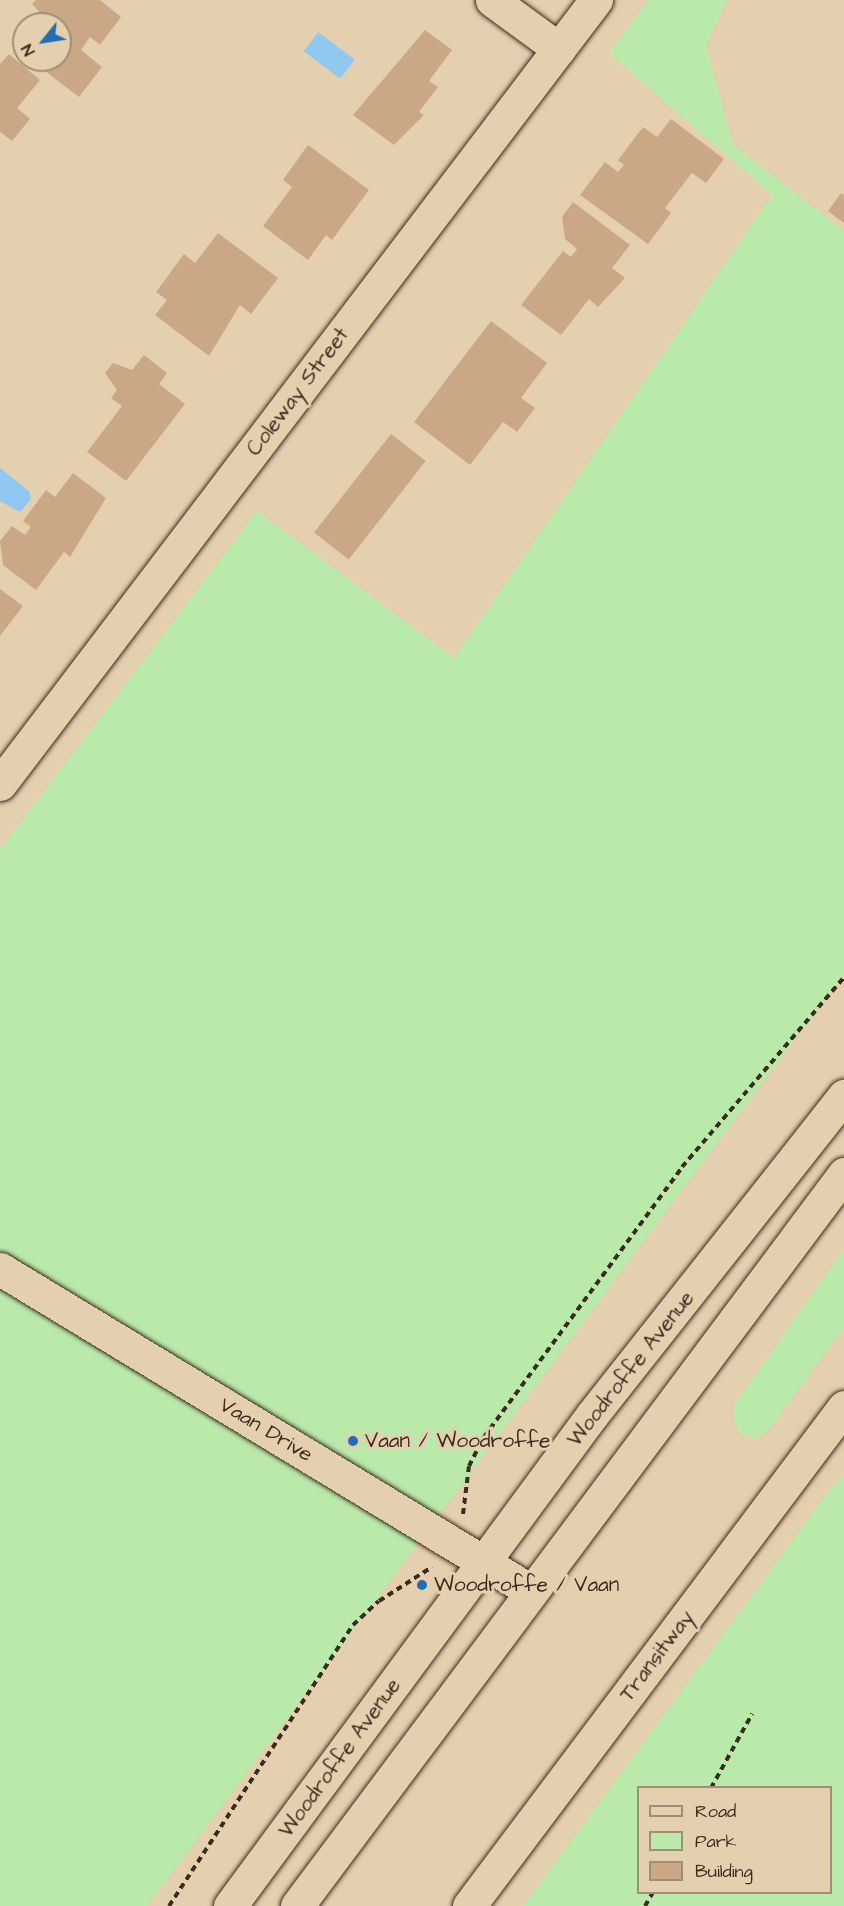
<!DOCTYPE html>
<html>
<head>
<meta charset="utf-8">
<style>
	body { margin:0 }
	#map { position:relative; width:844px; height:1906px; overflow:hidden; background:#e4d0af; font-family:"Architects Daughter",sans-serif }
	div>[style] { position:absolute }
	.green>* { inset:0; background:#baeaa9 }
	.water>* { inset:0; background:#91c8ef; transform-origin:0 0 }
	.building>* { inset:0; background:#cba885; transform-origin:0 0 }
	.path>* { height:4px; margin-top:-2px; transform-origin:0; background:repeating-linear-gradient(90deg,#3b2a1e 0 6px,transparent 0 10.5px) }
	.roads { filter:drop-shadow(0 0 2px #3b2a1e) drop-shadow(0 0 2px #3b2a1e) }
	.minor>* { height:33px; margin:-16.5px; padding:0 16.5px; transform-origin:16.5px; border-radius:16.5px; background:#e4d0af }
	.major>* { height:33px; margin:-16.5px; padding:0 16.5px; transform-origin:16.5px; border-radius:16.5px; background:#e4d0af }
	.dots>* { width:16px; height:16px; translate:-50% -50%; box-sizing:border-box; border:3px solid #e4d0af; border-radius:50% }
	span { translate:-50% -50%; white-space:nowrap; text-align:center; line-height:1.15; -webkit-text-stroke:6px #e4d0af; paint-order:stroke }
	.street-label { font-size:21px; color:#3b2a1e }
	.poi-label { font-size:21px; color:#3b2a1e }
	.left { translate:0 -50%; text-align:left }
	.legend { position:absolute; left:637px; top:1786px; width:195px; height:108px; box-sizing:border-box; background:#e4d0af; border:2px solid #a08e75; margin:0; padding:8px 10px; list-style:none; font-size:18px; color:#3b2a1e }
	.legend li { display:flex; align-items:center; gap:12px; height:30px }
	.legend b { width:30px; border:2px solid #a08e75 }
	.north { position:absolute; left:12px; top:12px; width:60px; height:60px; box-sizing:border-box; background:#e4d0af; border:2px solid #a08e75; border-radius:50%; rotate:240deg; font-size:16px; font-weight:700; line-height:24px; text-align:center; color:#3b2a1e }
	.north::after { content:''; display:block; margin:auto; width:21px; height:27px; background:#1f6fb2; clip-path:polygon(50% 0,100% 100%,50% 72%,0 100%) }
</style>
</head>
<body>
<div id="map">
	<div class="green">
		<div style="clip-path:polygon(648px 0,727px 0,706px 45px,733px 145px,844px 231px,844px 973px,147px 1906px,0 1906px,0 849px,257px 511px,454px 658px,772px 195px,609px 53px)"></div>
		<div style="clip-path:polygon(844px 1249px,844px 1327px,768px 1431px,755px 1439px,741px 1434px,733px 1418px,734px 1405px)"></div>
		<div style="clip-path:polygon(evenodd,844px 1474px,844px 1906px,523px 1906px,825px 1496px,844px 1474px,638px 1788px,830px 1788px,830px 1892px,638px 1892px,638px 1788px)"></div>
	</div>
	<div class="water">
		<div style="left:318px;top:32px;width:46px;height:24px;rotate:37deg"></div>
		<div style="clip-path:polygon(0 468px,29px 491px,31px 499px,20px 512px,0 501px)"></div>
	</div>
	<div class="building">
		<div style="clip-path:polygon(36px 0,100px 0,121px 17px,100px 45px,90px 37px,81px 50px,102px 67px,79px 97px,41px 68px,47px 60px,60px 60px,67px 39px,60px 24px,51px 24px,32px 4px)"></div>
		<div style="clip-path:polygon(425px 30px,452px 50px,429px 81px,438px 87px,419px 112px,424px 115px,394px 145px,353px 115px)"></div>
		<div style="clip-path:polygon(9px 54px,40px 80px,17px 108px,30px 119px,12px 141px,0 132px,0 64px)"></div>
		<div style="clip-path:polygon(671px 119px,724px 159px,706px 183px,692px 173px,665px 208px,671px 213px,648px 244px,580px 195px,605px 162px,618px 172px,624px 165px,618px 160px,643px 127px,657px 137px)"></div>
		<div style="clip-path:polygon(308px 145px,369px 190px,332px 240px,326px 235px,308px 260px,263px 226px,292px 187px,283px 180px)"></div>
		<div style="clip-path:polygon(841px 193px,844px 196px,844px 223px,828px 211px)"></div>
		<div style="clip-path:polygon(573px 202px,630px 245px,612px 268px,625px 278px,598px 307px,589px 299px,561px 335px,521px 305px,563px 251px,571px 257px,577px 249px,565px 239px,562px 217px)"></div>
		<div style="clip-path:polygon(218px 233px,278px 278px,251px 314px,240px 305px,209px 356px,155px 315px,167px 300px,156px 292px,184px 254px,195px 263px)"></div>
		<div style="clip-path:polygon(491px 321px,547px 363px,521px 398px,535px 408px,517px 432px,503px 422px,470px 465px,414px 422px)"></div>
		<div style="clip-path:polygon(144px 355px,167px 373px,159px 384px,185px 404px,126px 481px,87px 452px,122px 406px,111px 398px,117px 390px,105px 373px,113px 363px,132px 370px)"></div>
		<div style="left:391px;top:434px;width:44px;height:125px;rotate:38deg"></div>
		<div style="clip-path:polygon(73px 473px,106px 498px,70px 557px,64px 552px,36px 590px,3px 565px,0 541px,12px 526px,25px 535px,31px 527px,23px 521px,46px 490px,55px 497px)"></div>
		<div style="clip-path:polygon(0 589px,23px 606px,0 636px)"></div>
	</div>
	<div class="path">
		<div style="left:463px;top:1514px;width:48px;rotate:-82.9deg"></div>
		<div style="left:469px;top:1466px;width:33px;rotate:-63deg"></div>
		<div style="left:484px;top:1437px;width:335px;rotate:-53.7deg"></div>
		<div style="left:682px;top:1167px;width:250px;rotate:-49.5deg"></div>
		<div style="left:711px;top:1788px;width:85px;rotate:-61deg"></div>
		<div style="left:169px;top:1906px;width:336px;rotate:-56.8deg"></div>
		<div style="left:353px;top:1625px;width:35px;rotate:-43deg"></div>
		<div style="left:379px;top:1601px;width:63px;rotate:-32.7deg"></div>
		<div style="left:645px;top:1906px;width:16px;rotate:-60deg"></div>
	</div>
	<div class="roads">
		<div class="minor">
			<div style="left:492px;top:0;width:83px;rotate:36.2deg"></div>
			<div style="left:0;top:784px;width:985px;rotate:-52.76deg"></div>
			<div style="left:0;top:1269px;width:621px;rotate:31.23deg"></div>
			<div style="left:469px;top:1906px;width:624px;rotate:-53.08deg"></div>
		</div>
		<div class="major">
			<div style="left:230px;top:1906px;width:610px;rotate:-53.6deg"></div>
			<div style="left:592px;top:1415px;width:407px;rotate:-51.7deg"></div>
			<div style="left:297px;top:1906px;width:914px;rotate:-53.23deg"></div>
		</div>
	</div>
	<div class="dots">
		<div style="left:353px;top:1441px;background:#1f6fb2"></div>
		<div style="left:422px;top:1585px;background:#1f6fb2"></div>
	</div>
	<div class="street-label">
		<span style="left:298px;top:392px;rotate:-53deg">Coleway Street</span>
		<span style="left:631px;top:1369px;rotate:-52deg">Woodroffe Avenue</span>
		<span style="left:266px;top:1430px;rotate:31deg">Vaan Drive</span>
		<span style="left:657px;top:1656px;rotate:-53deg">Transitway</span>
		<span style="left:340px;top:1758px;rotate:-54deg">Woodroffe Avenue</span>
	</div>
	<div class="poi-label">
		<span class="left" style="left:365px;top:1441px">Vaan / Woodroffe</span>
		<span class="left" style="left:434px;top:1585px">Woodroffe / Vaan</span>
	</div>
	<ul class="legend">
	<li><b style="height:8px;background:#e4d0af"></b>Road</li>
	<li><b style="height:16px;background:#baeaa9"></b>Park</li>
	<li><b style="height:16px;background:#cba885"></b>Building</li>
	</ul>
	<div class="north">N</div>
</div>
</body>
</html>
